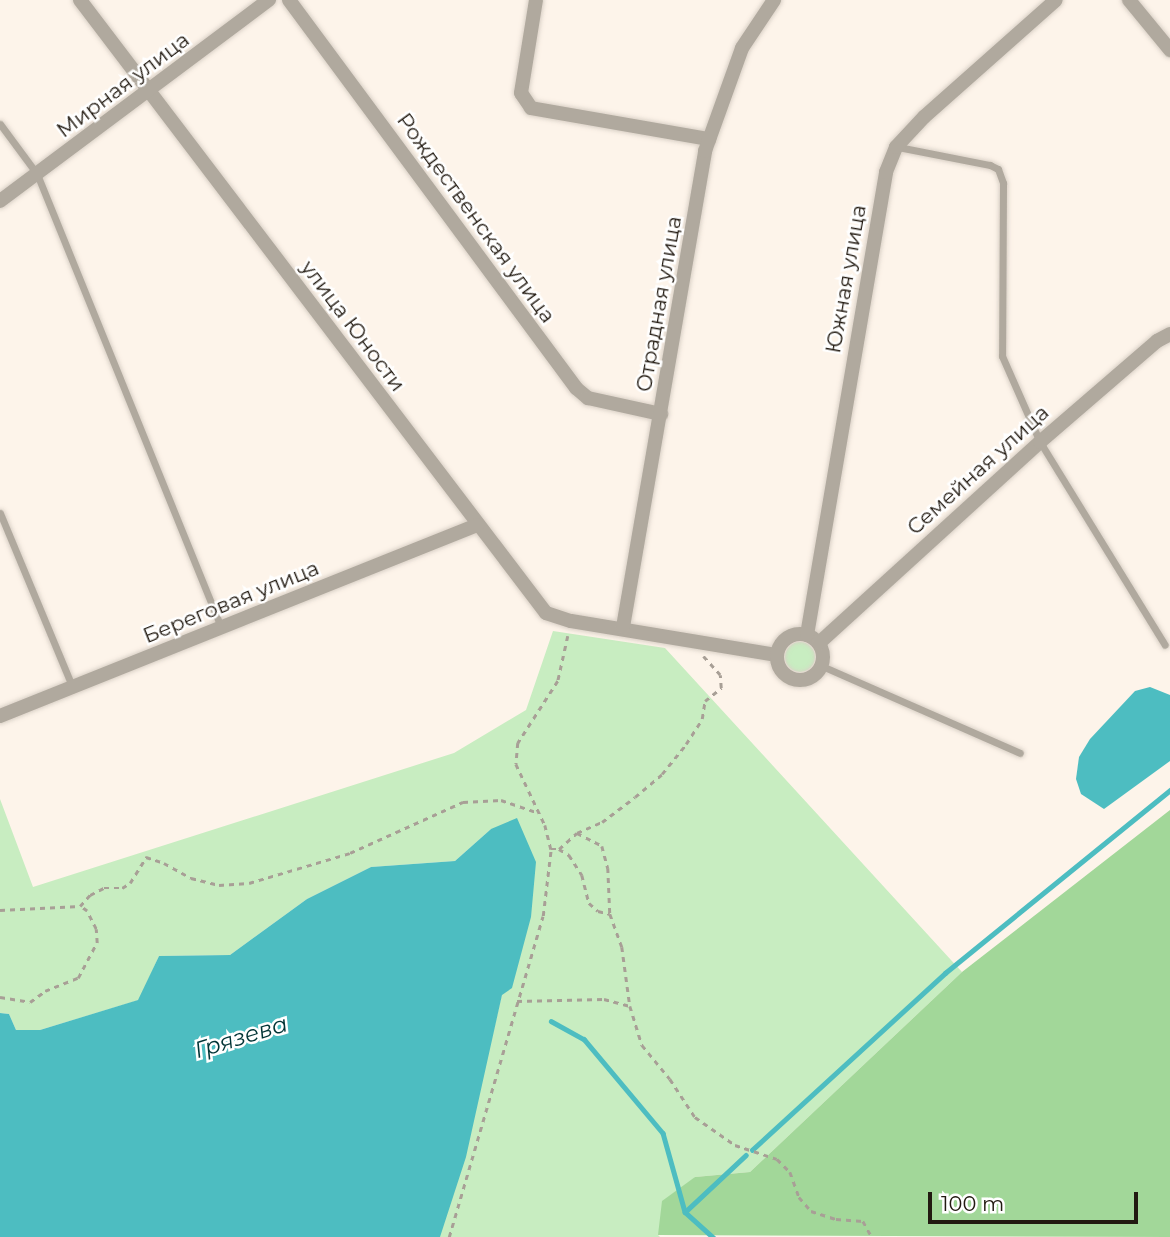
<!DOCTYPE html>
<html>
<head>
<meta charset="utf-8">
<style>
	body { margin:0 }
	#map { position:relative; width:1170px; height:1237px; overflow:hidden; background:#fdf4ea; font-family:Montserrat,sans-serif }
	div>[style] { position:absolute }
	.green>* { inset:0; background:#c8edc1 }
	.round { border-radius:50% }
	.forest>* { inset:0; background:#a2d799 }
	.water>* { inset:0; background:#4dbdc1 }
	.stream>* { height:4.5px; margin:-2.25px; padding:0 2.25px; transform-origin:2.25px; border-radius:2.25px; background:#4dbdc1 }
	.path>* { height:2.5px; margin-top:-1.25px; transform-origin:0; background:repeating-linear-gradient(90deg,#a89f96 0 5px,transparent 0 10px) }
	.roads { filter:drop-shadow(0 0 2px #dad1c7) drop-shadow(0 0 2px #dad1c7) }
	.lane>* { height:7px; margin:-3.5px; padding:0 3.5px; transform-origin:3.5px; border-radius:3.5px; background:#b0a99e }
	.street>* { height:14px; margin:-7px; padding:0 7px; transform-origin:7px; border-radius:7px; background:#b0a99e }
	.street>.ring { margin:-7px; padding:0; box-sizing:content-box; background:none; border:14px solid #b0a99e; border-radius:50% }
	span { translate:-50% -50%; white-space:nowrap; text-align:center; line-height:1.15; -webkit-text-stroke:5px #fff; paint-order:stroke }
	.street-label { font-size:21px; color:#221a11 }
	.water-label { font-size:23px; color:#003436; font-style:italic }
	.scale { position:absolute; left:928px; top:1192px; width:210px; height:32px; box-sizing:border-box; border:4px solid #221a11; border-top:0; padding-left:9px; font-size:21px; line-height:24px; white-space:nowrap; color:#221a11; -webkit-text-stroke:5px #fff; paint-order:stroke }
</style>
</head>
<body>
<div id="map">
	<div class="green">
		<div style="clip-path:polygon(553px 631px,665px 648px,962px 972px,750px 1172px,695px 1177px,658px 1235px,660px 1237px,439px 1237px,467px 1145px,502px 994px,491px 829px,455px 861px,371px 867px,307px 899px,230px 955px,159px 956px,139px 1000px,40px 1030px,16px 1030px,9px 1014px,0 1013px,0 799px,33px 887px,454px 753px,526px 710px)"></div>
		<div class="round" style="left:785px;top:642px;width:30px;height:30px"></div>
	</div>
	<div class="forest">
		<div style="clip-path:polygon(1170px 810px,1170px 1237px,658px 1235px,662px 1201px,695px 1177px,750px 1172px,962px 972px)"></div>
	</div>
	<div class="water">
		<div style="clip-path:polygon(1150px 687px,1170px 695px,1170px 761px,1104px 809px,1081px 794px,1076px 779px,1079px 757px,1090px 739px,1135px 691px)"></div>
		<div style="clip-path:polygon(517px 818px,536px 862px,531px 917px,512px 988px,502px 995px,466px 1157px,440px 1237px,0 1237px,0 1013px,9px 1014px,16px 1030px,40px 1030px,138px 1000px,159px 956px,230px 955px,307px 899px,371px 867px,455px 861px,491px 829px)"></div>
	</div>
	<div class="stream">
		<div style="left:551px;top:1021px;width:38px;rotate:29deg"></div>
		<div style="left:584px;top:1039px;width:123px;rotate:50deg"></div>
		<div style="left:663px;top:1133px;width:82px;rotate:74.4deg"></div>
		<div style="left:685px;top:1212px;width:38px;rotate:42deg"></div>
		<div style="left:752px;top:1150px;width:262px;rotate:-42.5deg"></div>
		<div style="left:945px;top:973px;width:290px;rotate:-39.1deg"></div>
		<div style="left:685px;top:1212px;width:83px;rotate:-43.1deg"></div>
	</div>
	<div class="path">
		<div style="left:568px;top:636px;width:46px;rotate:102.5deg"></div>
		<div style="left:558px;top:681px;width:74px;rotate:122.8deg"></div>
		<div style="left:518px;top:743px;width:21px;rotate:95deg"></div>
		<div style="left:516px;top:764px;width:68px;rotate:64.6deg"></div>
		<div style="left:545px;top:825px;width:25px;rotate:76deg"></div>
		<div style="left:551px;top:849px;width:8px"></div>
		<div style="left:559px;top:849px;width:12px;rotate:31deg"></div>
		<div style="left:569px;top:855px;width:24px;rotate:57deg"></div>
		<div style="left:582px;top:875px;width:29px;rotate:76deg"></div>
		<div style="left:589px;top:903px;width:12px;rotate:42deg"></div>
		<div style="left:598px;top:911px;width:12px;rotate:14deg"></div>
		<div style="left:610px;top:914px;width:35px;rotate:70deg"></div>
		<div style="left:622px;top:947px;width:60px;rotate:82.3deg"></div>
		<div style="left:630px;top:1006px;width:41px;rotate:72.9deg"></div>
		<div style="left:642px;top:1045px;width:44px;rotate:50.5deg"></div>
		<div style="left:670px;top:1079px;width:45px;rotate:56.7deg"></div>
		<div style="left:695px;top:1117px;width:49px;rotate:35deg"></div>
		<div style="left:735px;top:1145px;width:44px;rotate:18.4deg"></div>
		<div style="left:777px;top:1159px;width:18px;rotate:45deg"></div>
		<div style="left:790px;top:1172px;width:27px;rotate:70deg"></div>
		<div style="left:799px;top:1197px;width:18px;rotate:49deg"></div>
		<div style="left:811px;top:1211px;width:26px;rotate:18deg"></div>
		<div style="left:836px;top:1219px;width:27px;rotate:4deg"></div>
		<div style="left:863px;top:1221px;width:18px;rotate:61deg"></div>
		<div style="left:577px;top:833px;width:28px;rotate:27deg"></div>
		<div style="left:602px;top:846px;width:23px;rotate:75deg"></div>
		<div style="left:608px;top:868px;width:46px;rotate:87.5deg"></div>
		<div style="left:559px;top:849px;width:24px;rotate:-42deg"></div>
		<div style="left:577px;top:833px;width:27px;rotate:-24deg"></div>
		<div style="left:602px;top:822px;width:41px;rotate:-37.1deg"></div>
		<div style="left:635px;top:797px;width:35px;rotate:-40deg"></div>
		<div style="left:662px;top:774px;width:38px;rotate:-51deg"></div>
		<div style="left:686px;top:744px;width:30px;rotate:-57deg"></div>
		<div style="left:702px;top:719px;width:18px;rotate:-81deg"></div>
		<div style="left:705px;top:701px;width:21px;rotate:-39deg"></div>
		<div style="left:721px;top:688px;width:13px;rotate:-94deg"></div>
		<div style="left:720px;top:675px;width:25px;rotate:-132deg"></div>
		<div style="left:0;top:910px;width:80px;rotate:-2.9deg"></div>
		<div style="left:80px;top:906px;width:15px;rotate:-48deg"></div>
		<div style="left:90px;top:895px;width:16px;rotate:-27deg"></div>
		<div style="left:104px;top:888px;width:18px"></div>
		<div style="left:122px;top:888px;width:9px;rotate:-32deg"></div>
		<div style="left:130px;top:883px;width:31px;rotate:-58deg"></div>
		<div style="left:146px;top:857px;width:19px;rotate:18deg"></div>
		<div style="left:164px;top:863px;width:31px;rotate:29deg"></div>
		<div style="left:191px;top:878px;width:29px;rotate:14deg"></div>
		<div style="left:219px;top:885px;width:30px;rotate:-4deg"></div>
		<div style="left:249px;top:883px;width:105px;rotate:-16.5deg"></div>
		<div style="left:350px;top:853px;width:124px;rotate:-24.3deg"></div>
		<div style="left:463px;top:802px;width:38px;rotate:-3deg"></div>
		<div style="left:501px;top:800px;width:39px;rotate:19deg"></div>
		<div style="left:0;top:997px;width:30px;rotate:9deg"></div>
		<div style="left:30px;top:1002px;width:19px;rotate:-36deg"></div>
		<div style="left:45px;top:991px;width:35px;rotate:-22deg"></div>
		<div style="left:78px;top:978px;width:40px;rotate:-62deg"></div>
		<div style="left:97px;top:943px;width:14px;rotate:-94deg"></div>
		<div style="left:96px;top:929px;width:20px;rotate:-117deg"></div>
		<div style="left:87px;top:911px;width:9px;rotate:-144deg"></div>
		<div style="left:517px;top:1001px;width:87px;rotate:-1.3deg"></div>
		<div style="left:604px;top:999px;width:27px;rotate:15deg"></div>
		<div style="left:449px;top:1237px;width:334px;rotate:-73.7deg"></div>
		<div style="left:543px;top:916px;width:67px;rotate:-83.2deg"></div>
	</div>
	<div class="roads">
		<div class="lane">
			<div style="left:0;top:124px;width:62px;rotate:53.5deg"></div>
			<div style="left:37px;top:174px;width:490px;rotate:67.9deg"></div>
			<div style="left:898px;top:147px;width:94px;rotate:11.1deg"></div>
			<div style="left:990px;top:165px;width:9px;rotate:27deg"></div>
			<div style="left:998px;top:169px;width:15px;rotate:70deg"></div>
			<div style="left:1003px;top:183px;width:173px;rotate:90.3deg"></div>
			<div style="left:1002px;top:356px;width:94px;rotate:66.2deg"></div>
			<div style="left:1040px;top:442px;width:238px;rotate:58.4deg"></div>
			<div style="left:0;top:513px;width:190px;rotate:67.4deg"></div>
			<div style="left:822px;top:666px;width:216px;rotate:23.7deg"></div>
		</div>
		<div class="street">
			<div style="left:80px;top:0;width:770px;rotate:52.76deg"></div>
			<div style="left:546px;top:613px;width:26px;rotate:18deg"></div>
			<div style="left:571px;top:621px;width:209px;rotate:9.4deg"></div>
			<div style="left:289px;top:0;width:483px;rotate:53.5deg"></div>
			<div style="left:576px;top:388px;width:16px;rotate:40deg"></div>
			<div style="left:588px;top:398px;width:75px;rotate:12.4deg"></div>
			<div style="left:536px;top:0;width:94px;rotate:99.2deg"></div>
			<div style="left:521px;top:93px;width:18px;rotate:56deg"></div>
			<div style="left:531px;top:108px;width:181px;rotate:9.9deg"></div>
			<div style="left:1129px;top:0;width:65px;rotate:50.6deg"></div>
			<div style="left:0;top:201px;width:336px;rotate:-36.8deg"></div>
			<div style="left:623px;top:627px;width:483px;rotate:-80.2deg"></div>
			<div style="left:705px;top:151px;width:109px;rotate:-70.2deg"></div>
			<div style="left:742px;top:48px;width:58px;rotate:-56.3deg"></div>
			<div class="ring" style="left:777px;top:634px;width:32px;height:32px"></div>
			<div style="left:807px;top:635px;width:470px;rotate:-80.3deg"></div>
			<div style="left:886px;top:172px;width:27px;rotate:-68deg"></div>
			<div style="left:896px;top:147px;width:41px;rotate:-47deg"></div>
			<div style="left:924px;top:117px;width:176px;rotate:-41.6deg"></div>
			<div style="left:819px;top:643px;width:299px;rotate:-42.3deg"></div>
			<div style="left:1040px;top:442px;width:155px;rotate:-40.8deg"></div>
			<div style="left:1157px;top:341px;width:15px;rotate:-28deg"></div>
			<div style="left:0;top:716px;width:514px;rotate:-21.82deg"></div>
		</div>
	</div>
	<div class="street-label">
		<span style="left:123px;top:85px;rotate:-37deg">Мирная улица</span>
		<span style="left:476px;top:218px;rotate:54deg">Рождественская улица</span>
		<span style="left:846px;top:279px;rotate:-80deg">Южная улица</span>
		<span style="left:659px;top:304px;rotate:-80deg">Отрадная улица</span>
		<span style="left:353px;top:326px;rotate:53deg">улица Юности</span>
		<span style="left:978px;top:470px;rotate:-42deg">Семейная улица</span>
		<span style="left:231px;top:602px;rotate:-22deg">Береговая улица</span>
	</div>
	<div class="water-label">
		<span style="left:241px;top:1037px;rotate:-17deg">Грязева</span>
	</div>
	<div class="scale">100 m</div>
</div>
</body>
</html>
